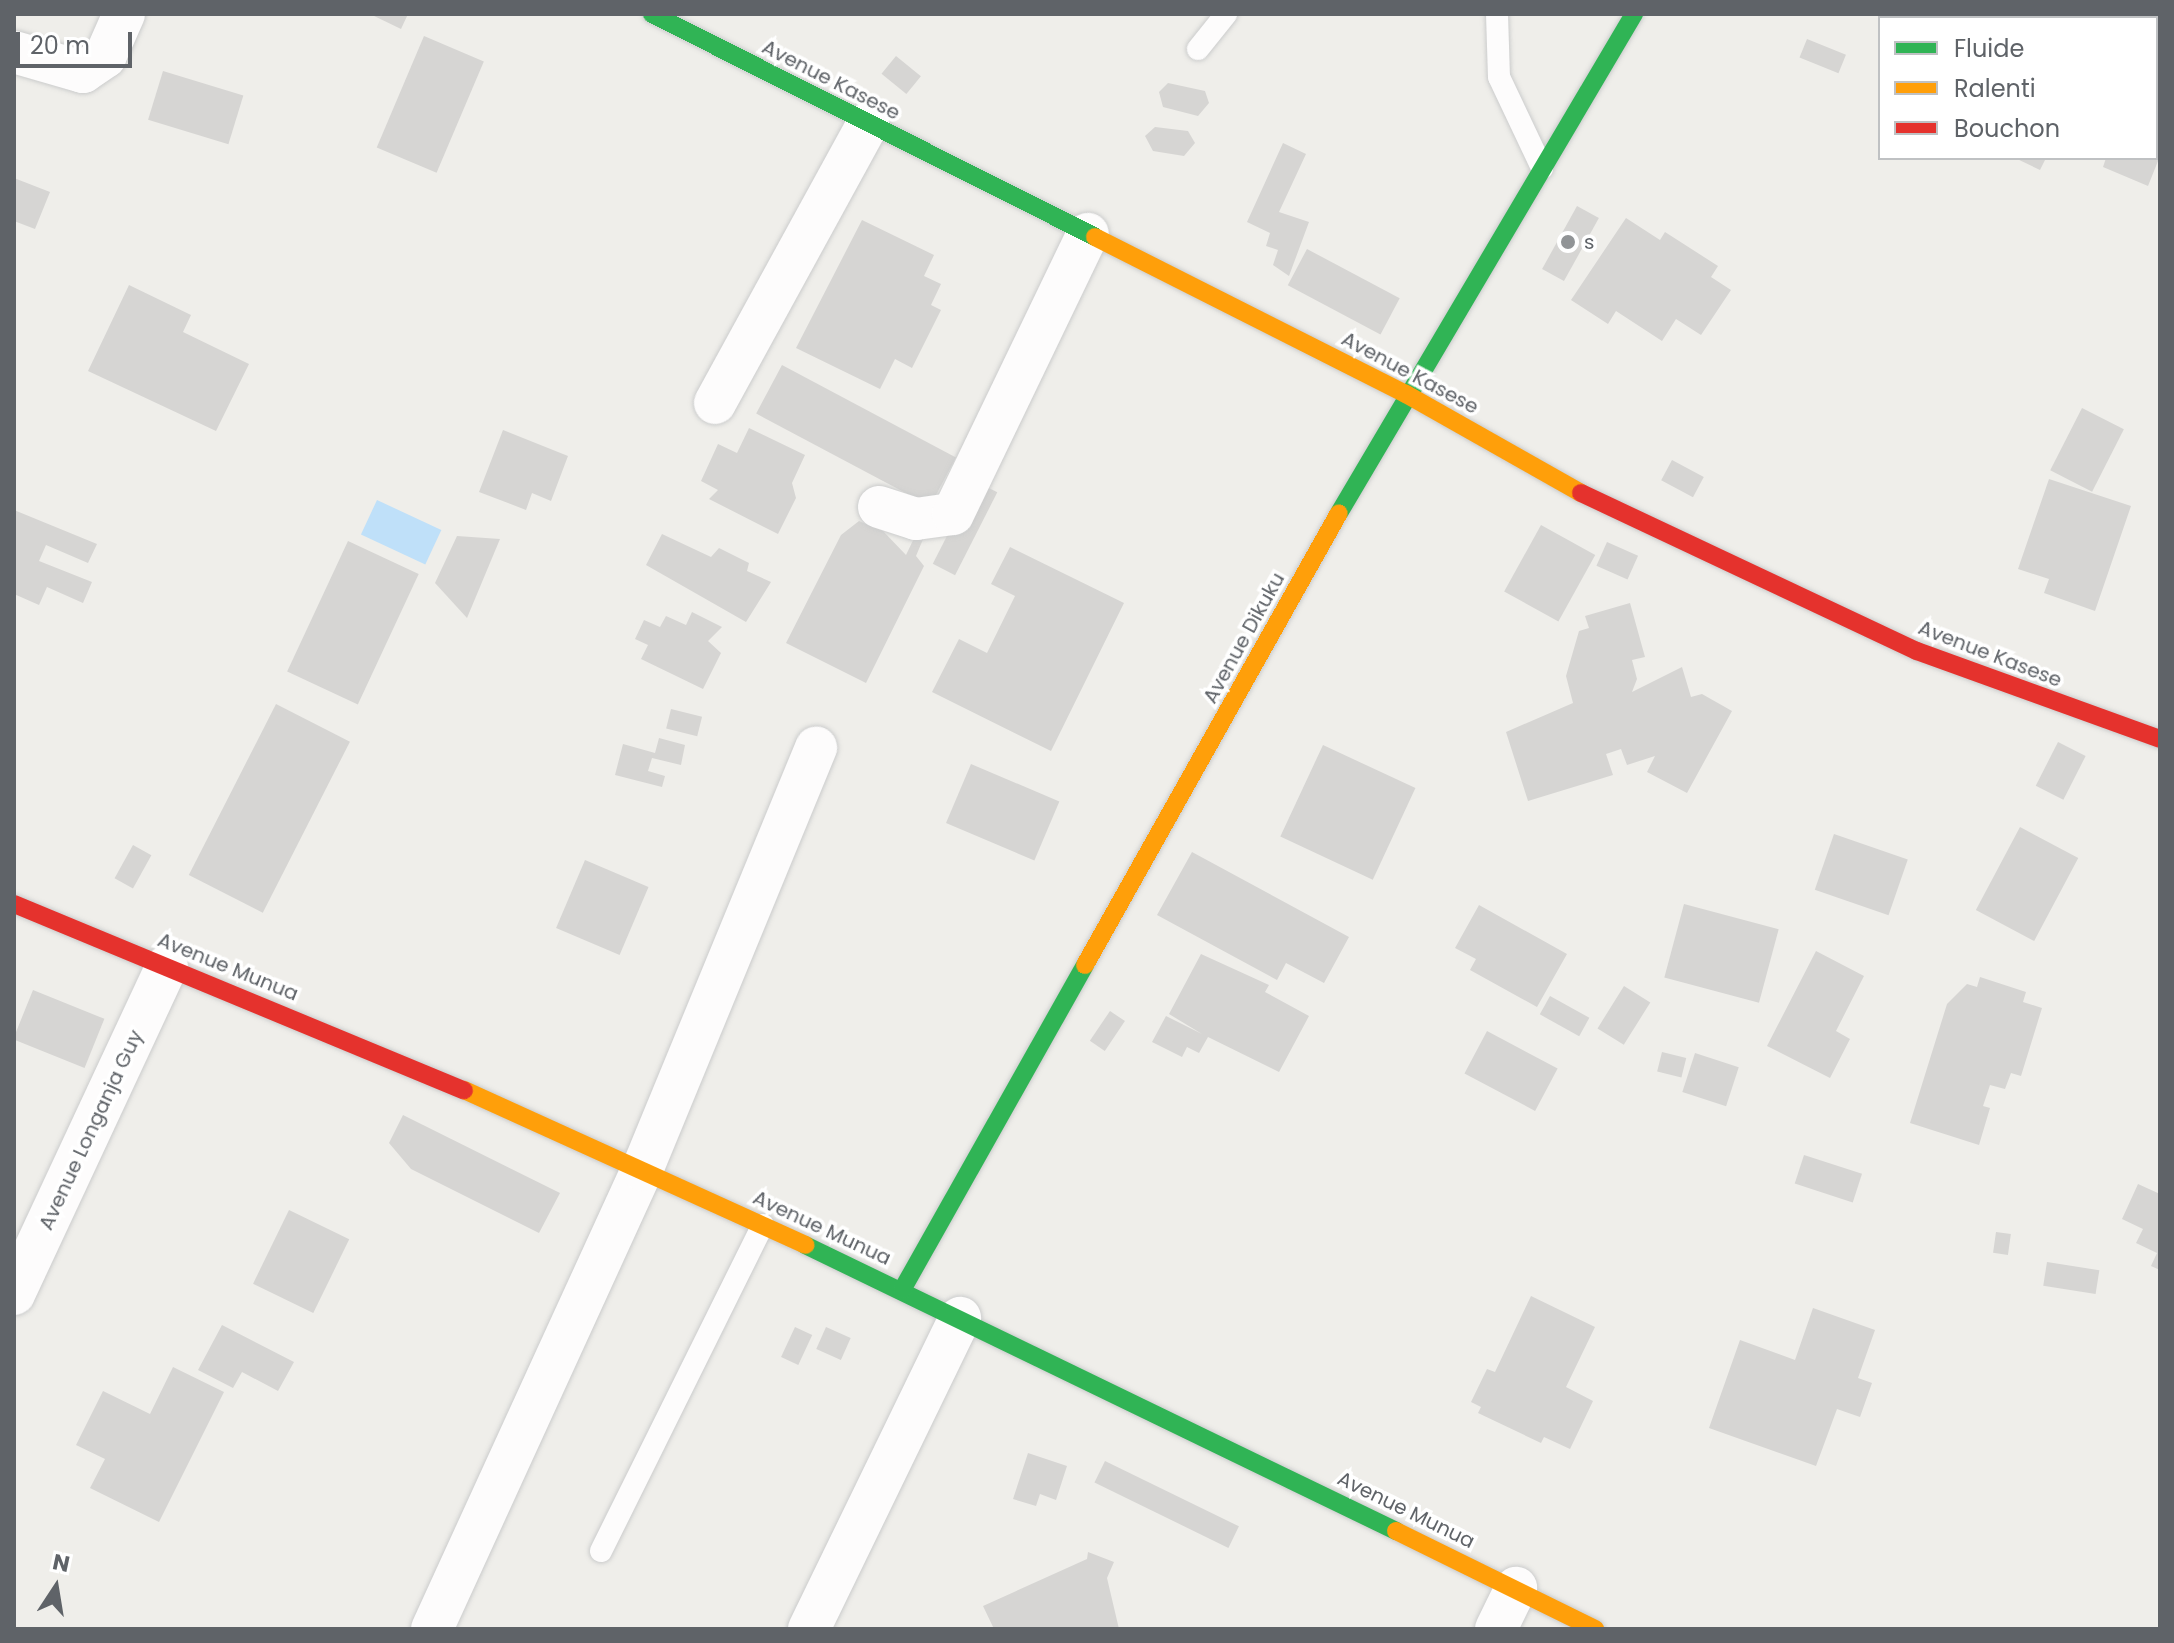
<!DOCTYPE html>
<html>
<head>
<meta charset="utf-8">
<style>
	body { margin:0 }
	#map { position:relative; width:2174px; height:1643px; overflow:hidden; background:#efeeea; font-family:Poppins,sans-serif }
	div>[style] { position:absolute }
	.water>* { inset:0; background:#bfe0f9; transform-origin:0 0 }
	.building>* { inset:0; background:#d6d5d3; transform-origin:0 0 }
	.roads { filter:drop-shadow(0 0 2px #cbcccc) drop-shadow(0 0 2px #cbcccc) }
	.lane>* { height:22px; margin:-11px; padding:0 11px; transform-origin:11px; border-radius:11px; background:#fdfcfc }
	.street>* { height:42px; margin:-21px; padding:0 21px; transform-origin:21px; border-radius:21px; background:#fdfcfc }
	.fast>* { height:18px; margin:-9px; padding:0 9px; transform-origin:9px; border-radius:9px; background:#30b455 }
	.slow>* { height:18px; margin:-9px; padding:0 9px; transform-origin:9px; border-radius:9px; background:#ff9f0a }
	.jam>* { height:18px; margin:-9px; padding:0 9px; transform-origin:9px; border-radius:9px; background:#e5322d }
	.dots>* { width:22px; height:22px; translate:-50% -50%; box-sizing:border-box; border:4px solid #fff; border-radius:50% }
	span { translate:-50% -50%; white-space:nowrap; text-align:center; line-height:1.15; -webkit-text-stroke:7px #fff; paint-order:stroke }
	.street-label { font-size:20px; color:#5f6368 }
	.poi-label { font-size:20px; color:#5f6368 }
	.left { translate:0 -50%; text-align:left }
	.frame { position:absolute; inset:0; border:16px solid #5f6368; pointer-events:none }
	.legend { position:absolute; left:1878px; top:16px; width:280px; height:144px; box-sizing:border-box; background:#fff; border:2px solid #bfc1c3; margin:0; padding:10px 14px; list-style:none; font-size:24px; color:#5f6368 }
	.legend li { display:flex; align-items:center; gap:16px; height:40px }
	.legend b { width:40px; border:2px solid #bfc1c3 }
	.north { position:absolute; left:16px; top:1547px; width:80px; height:80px; -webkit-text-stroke:6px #fff; paint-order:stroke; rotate:12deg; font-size:22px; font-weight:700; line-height:32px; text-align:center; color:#5f6368 }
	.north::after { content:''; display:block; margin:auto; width:28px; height:36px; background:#5f6368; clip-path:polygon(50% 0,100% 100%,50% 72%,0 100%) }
	.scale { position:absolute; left:16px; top:32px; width:116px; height:36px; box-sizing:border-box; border:4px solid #5f6368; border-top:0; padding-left:10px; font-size:24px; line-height:28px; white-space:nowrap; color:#5f6368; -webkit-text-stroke:6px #fff; paint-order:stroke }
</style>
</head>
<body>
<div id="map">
	<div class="water">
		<div style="left:377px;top:500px;width:71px;height:38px;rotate:25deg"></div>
	</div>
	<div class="building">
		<div style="clip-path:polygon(370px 14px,408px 14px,401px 29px)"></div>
		<div style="left:424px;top:36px;width:65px;height:121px;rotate:23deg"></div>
		<div style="left:1807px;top:39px;width:42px;height:20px;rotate:22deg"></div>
		<div style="left:896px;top:56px;width:32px;height:23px;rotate:39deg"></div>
		<div style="left:163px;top:71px;width:84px;height:51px;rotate:17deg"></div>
		<div style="clip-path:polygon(1168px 83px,1205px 91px,1209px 103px,1198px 116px,1163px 107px,1159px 92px)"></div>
		<div style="clip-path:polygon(2160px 89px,2160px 149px,2156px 147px)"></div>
		<div style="clip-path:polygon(1155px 127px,1188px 131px,1195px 143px,1184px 156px,1153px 151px,1145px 136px)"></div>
		<div style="clip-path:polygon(1283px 143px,1306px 154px,1279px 212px,1309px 222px,1289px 276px,1273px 265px,1278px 250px,1266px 246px,1270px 233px,1247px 222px)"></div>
		<div style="clip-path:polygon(2156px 151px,2160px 156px,2148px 186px,2103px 167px,2106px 158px,2156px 158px)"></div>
		<div style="clip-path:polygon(2015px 158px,2046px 158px,2040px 170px)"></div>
		<div style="clip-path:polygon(14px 178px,50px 192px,35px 229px,14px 221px)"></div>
		<div style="left:1577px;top:206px;width:25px;height:72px;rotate:29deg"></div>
		<div style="clip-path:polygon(1626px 218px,1660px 240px,1665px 232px,1718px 266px,1711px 277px,1731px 290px,1701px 335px,1676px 319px,1662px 341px,1616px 311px,1608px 324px,1571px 300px)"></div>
		<div style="clip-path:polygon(862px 220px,934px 255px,924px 276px,941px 284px,931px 305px,941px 310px,912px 368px,895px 359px,880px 389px,796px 348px)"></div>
		<div style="left:1307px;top:249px;width:105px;height:41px;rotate:28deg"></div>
		<div style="clip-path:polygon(129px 285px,191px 315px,183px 332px,249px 364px,216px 431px,88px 371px)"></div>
		<div style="left:782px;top:365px;width:197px;height:55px;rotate:28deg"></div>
		<div style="left:2082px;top:408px;width:47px;height:70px;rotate:27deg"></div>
		<div style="clip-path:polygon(749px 428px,805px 455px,792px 483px,796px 498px,778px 534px,709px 499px,718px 490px,701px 481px,718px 444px,737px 453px)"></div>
		<div style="clip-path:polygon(503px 430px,568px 456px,551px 501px,532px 493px,526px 510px,479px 492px)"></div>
		<div style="left:1672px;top:460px;width:36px;height:23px;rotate:28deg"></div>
		<div style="clip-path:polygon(2049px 479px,2131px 506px,2095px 611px,2044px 593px,2049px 579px,2018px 569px)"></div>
		<div style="left:975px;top:481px;width:25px;height:93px;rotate:27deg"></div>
		<div style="clip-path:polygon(14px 510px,97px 544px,88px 563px,46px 545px,39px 561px,92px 582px,83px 603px,47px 587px,39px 605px,14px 594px)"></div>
		<div style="clip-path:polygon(859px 521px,883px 531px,906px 555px,919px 528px,926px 532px,916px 556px,924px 566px,866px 683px,786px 643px,841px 535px)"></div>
		<div style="left:1541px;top:525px;width:62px;height:76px;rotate:29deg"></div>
		<div style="clip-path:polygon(662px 534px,711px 557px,719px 548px,749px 563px,747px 571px,771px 582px,746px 622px,646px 565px)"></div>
		<div style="clip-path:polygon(457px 536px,500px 539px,467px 618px,435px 583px)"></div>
		<div style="left:348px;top:541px;width:78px;height:144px;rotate:25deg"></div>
		<div style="left:1607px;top:542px;width:34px;height:26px;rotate:24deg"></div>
		<div style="clip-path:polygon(1010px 547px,1124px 603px,1051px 751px,932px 692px,959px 639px,987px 653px,1015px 596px,991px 584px)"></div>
		<div style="clip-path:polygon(1630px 603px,1645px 657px,1632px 660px,1637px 679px,1632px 692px,1682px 667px,1691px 697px,1702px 694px,1732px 711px,1687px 793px,1647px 772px,1655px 756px,1627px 765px,1621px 749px,1606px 754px,1613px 775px,1528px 801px,1506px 732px,1573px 703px,1566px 676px,1579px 631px,1589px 628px,1585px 616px)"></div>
		<div style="clip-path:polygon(692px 612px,722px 627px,708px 641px,721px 653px,703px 689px,641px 659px,648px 645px,635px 639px,644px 620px,660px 627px,666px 616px,686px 625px)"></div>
		<div style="left:276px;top:704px;width:83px;height:192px;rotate:27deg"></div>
		<div style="left:671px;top:709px;width:32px;height:20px;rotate:14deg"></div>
		<div style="clip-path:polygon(659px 738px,685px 745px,681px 765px,652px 758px,648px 771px,665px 776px,662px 787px,615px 775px,623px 744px,655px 753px)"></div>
		<div style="left:2058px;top:742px;width:31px;height:49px;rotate:27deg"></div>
		<div style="left:1323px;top:745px;width:102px;height:101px;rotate:25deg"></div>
		<div style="left:971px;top:764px;width:96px;height:64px;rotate:23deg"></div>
		<div style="left:2020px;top:827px;width:66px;height:94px;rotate:28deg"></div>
		<div style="left:1834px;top:834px;width:78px;height:59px;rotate:19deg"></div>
		<div style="left:133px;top:845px;width:21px;height:38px;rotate:29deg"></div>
		<div style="clip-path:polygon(1192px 852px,1349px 937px,1324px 983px,1286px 963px,1277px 980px,1157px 915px)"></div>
		<div style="left:585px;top:860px;width:69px;height:74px;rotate:23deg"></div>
		<div style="left:1684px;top:904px;width:98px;height:76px;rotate:15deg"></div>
		<div style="clip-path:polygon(1479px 905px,1567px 954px,1537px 1007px,1470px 970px,1476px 959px,1455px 948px)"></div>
		<div style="clip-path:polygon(1816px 951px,1864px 976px,1836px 1031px,1850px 1039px,1830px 1078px,1767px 1046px)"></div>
		<div style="clip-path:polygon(1201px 954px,1269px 985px,1265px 992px,1309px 1016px,1279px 1072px,1208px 1037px,1199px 1053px,1187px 1047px,1182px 1057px,1152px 1042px,1166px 1016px,1202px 1034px,1169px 1014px)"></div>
		<div style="clip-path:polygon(1980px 977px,2026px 992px,2023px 1002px,2042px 1008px,2021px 1076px,2011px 1073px,2005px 1089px,1990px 1085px,1983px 1106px,1990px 1108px,1979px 1145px,1910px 1123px,1947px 1004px,1967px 984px,1977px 987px)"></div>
		<div style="left:1624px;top:986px;width:31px;height:50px;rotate:32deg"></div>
		<div style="left:33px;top:990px;width:77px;height:53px;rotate:22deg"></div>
		<div style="left:1550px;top:996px;width:45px;height:21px;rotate:29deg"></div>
		<div style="left:1110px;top:1011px;width:18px;height:36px;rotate:34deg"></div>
		<div style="left:1487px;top:1031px;width:80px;height:48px;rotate:28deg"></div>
		<div style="left:1662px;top:1052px;width:25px;height:20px;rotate:14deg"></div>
		<div style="left:1695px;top:1053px;width:46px;height:41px;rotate:18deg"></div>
		<div style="clip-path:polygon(403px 1115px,560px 1193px,539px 1233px,411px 1169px,389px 1143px)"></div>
		<div style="left:1804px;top:1155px;width:61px;height:30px;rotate:18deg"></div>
		<div style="clip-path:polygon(2138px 1184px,2160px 1194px,2160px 1270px,2151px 1266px,2157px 1253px,2136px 1243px,2143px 1229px,2122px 1219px)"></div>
		<div style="left:289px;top:1210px;width:67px;height:82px;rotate:26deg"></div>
		<div style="left:1996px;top:1232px;width:15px;height:21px;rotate:8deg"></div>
		<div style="left:2047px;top:1262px;width:53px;height:24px;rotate:9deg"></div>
		<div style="clip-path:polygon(1531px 1296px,1595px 1327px,1566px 1387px,1593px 1401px,1570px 1449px,1544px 1437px,1541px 1443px,1478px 1413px,1481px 1407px,1471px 1402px,1487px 1369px,1495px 1372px)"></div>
		<div style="clip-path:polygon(1813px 1308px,1875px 1330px,1858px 1378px,1872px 1383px,1860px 1417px,1837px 1409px,1816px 1466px,1709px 1428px,1740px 1340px,1795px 1360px)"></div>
		<div style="clip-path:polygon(222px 1325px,294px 1362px,278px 1391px,242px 1372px,233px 1388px,198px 1370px)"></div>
		<div style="left:795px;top:1327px;width:19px;height:33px;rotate:25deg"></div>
		<div style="left:826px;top:1327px;width:27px;height:24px;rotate:24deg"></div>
		<div style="clip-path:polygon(173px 1367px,224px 1392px,159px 1522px,90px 1488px,105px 1459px,76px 1445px,103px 1391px,150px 1414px)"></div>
		<div style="clip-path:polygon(1028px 1453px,1067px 1466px,1056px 1500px,1040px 1494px,1036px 1506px,1013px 1499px)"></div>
		<div style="left:1105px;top:1461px;width:149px;height:24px;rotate:26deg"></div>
		<div style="clip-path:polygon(1088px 1552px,1114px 1562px,1107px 1578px,1119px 1629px,994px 1629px,983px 1606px,1087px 1559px)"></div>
	</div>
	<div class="roads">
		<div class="lane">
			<div style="left:1497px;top:14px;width:63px;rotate:88.2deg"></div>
			<div style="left:1499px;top:77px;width:101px;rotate:64.7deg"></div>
			<div style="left:1198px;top:49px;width:45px;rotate:-51.3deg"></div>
			<div style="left:601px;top:1551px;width:364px;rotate:-63.6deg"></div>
		</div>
		<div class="street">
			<div style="left:14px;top:52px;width:72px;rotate:16.2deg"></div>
			<div style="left:83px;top:72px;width:27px;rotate:-34deg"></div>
			<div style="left:105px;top:57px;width:47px;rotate:-66.2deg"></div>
			<div style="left:715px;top:403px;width:319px;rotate:-61.3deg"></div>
			<div style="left:879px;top:507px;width:39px;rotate:18deg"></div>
			<div style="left:916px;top:519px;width:37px;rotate:-8deg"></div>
			<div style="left:953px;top:514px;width:311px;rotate:-64.3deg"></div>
			<div style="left:14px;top:1294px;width:362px;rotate:-65deg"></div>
			<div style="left:432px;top:1629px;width:505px;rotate:-65.42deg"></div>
			<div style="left:642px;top:1170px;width:457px;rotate:-67.6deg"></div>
			<div style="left:809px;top:1629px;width:346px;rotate:-64.1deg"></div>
			<div style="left:1496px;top:1629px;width:46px;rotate:-64deg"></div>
		</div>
		<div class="fast">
			<div style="left:652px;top:14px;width:496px;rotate:26.7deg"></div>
			<div style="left:1339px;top:513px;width:580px;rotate:-59.41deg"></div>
			<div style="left:805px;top:1245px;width:657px;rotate:25.82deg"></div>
			<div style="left:902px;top:1290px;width:373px;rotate:-60.6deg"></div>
		</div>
		<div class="slow">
			<div style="left:1095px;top:237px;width:348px;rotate:26.8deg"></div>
			<div style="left:1406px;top:394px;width:201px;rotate:29.5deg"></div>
			<div style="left:1085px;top:965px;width:518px;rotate:-60.67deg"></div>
			<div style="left:464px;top:1090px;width:375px;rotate:24.4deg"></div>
			<div style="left:1396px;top:1531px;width:222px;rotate:26.2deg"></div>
		</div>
		<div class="jam">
			<div style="left:1581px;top:493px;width:371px;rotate:25.2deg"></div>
			<div style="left:1917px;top:651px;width:258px;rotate:19.9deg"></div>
			<div style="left:14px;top:904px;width:487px;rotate:22.5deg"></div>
		</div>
	</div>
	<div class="dots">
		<div style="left:1568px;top:242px;background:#919496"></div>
	</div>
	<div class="street-label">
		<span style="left:831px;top:80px;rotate:27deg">Avenue Kasese</span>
		<span style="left:1410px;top:373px;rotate:28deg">Avenue Kasese</span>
		<span style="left:1244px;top:638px;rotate:-61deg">Avenue Dikuku</span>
		<span style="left:1990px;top:654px;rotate:21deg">Avenue Kasese</span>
		<span style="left:228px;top:967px;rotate:22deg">Avenue Munua</span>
		<span style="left:91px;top:1130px;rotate:-65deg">Avenue Longanja Guy</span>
		<span style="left:822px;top:1228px;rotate:25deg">Avenue Munua</span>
		<span style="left:1406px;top:1510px;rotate:26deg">Avenue Munua</span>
	</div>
	<div class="poi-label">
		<span class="left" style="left:1584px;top:242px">s</span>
	</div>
	<div class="frame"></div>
	<ul class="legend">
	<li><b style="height:10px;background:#30b455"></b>Fluide</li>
	<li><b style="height:10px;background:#ff9f0a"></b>Ralenti</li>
	<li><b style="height:10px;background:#e5322d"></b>Bouchon</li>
	</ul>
	<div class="north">N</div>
	<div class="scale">20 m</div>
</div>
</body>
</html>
